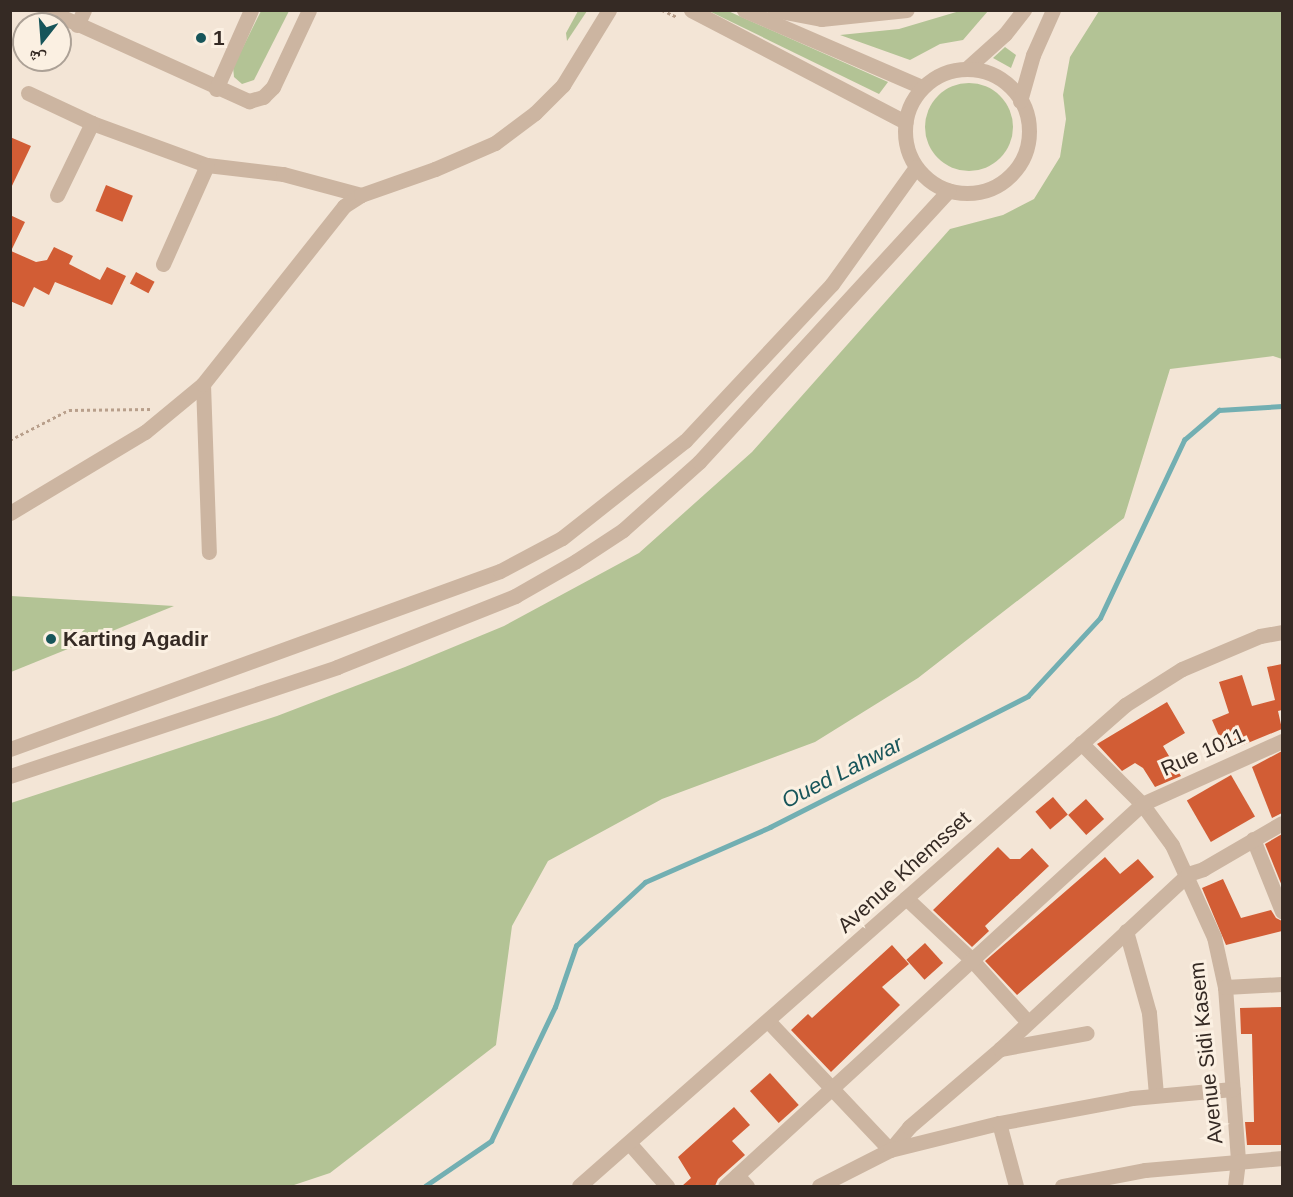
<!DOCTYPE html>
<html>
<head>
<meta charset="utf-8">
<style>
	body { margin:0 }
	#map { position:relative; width:1293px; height:1197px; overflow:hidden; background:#f3e5d6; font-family:Helvetica,"Noto Naskh Arabic",sans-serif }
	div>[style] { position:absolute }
	.green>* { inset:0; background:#b3c395 }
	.round { border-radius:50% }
	.stream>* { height:4.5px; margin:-2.25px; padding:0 2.25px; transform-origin:2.25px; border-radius:2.25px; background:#72afb2 }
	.building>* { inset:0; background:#d25d35; transform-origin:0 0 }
	.path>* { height:3px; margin-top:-1.5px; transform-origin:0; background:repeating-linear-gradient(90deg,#b89f8b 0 3px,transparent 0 6px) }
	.minor>* { height:15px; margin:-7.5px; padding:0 7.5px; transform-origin:7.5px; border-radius:7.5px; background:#ccb5a1 }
	.minor>.ring { margin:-7.5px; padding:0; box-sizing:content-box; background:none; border:15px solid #ccb5a1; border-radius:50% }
	.dots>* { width:16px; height:16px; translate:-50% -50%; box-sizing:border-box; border:3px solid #fbf0e2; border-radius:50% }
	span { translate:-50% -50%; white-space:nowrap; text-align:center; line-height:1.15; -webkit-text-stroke:6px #fbf0e2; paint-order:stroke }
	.poi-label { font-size:21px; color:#352a24; font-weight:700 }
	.left { translate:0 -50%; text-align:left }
	.street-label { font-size:21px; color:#352a24 }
	.water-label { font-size:22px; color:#17555a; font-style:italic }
	.frame { position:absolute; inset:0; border:12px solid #352a24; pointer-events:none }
	.north { position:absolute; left:12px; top:12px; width:60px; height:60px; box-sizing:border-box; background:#fbf0e2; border:2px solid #aca196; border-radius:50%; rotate:197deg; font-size:16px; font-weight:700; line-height:24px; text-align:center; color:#352a24 }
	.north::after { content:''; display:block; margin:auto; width:21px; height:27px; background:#17555a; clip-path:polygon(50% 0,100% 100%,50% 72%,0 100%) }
</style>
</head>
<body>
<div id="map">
	<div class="green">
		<div style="clip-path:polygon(963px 10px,988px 11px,963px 40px,940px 44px,910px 60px,840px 35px,899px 29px)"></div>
		<div style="clip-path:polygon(261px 11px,289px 11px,254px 80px,242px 84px,234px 77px,233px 67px)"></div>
		<div style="clip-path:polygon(578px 11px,587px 11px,567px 41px,566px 33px)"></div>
		<div style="clip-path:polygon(709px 11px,728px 11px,888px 82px,879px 94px)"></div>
		<div style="clip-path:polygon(1099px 11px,1282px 11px,1282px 359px,1273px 356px,1170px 369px,1124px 518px,918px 678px,815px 742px,662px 799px,548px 861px,512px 926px,496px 1045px,330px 1173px,291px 1186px,11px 1186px,11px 803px,277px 716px,405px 667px,504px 626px,639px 553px,752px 452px,950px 229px,1003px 215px,1034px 199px,1060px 157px,1066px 119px,1063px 95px,1070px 57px)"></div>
		<div style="clip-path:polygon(1005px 47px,1016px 55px,1011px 68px,993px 58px)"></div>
		<div class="round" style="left:925px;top:83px;width:88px;height:88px"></div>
		<div style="clip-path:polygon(11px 596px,174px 606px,11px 672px)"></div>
	</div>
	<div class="stream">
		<div style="left:425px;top:1186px;width:80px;rotate:-34.3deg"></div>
		<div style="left:491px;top:1141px;width:148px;rotate:-64.5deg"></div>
		<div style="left:555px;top:1007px;width:65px;rotate:-71deg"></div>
		<div style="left:576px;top:946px;width:94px;rotate:-42.8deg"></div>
		<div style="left:645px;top:882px;width:137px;rotate:-23.7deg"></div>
		<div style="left:770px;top:827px;width:289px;rotate:-26.9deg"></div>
		<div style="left:1028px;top:696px;width:106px;rotate:-47.3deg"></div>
		<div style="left:1100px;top:618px;width:197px;rotate:-64.7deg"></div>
		<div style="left:1184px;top:440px;width:46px;rotate:-40.6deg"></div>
		<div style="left:1219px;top:410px;width:63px;rotate:-3.6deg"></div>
	</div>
	<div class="building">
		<div style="clip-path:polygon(10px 137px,31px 146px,10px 190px)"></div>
		<div style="left:106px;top:185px;width:29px;height:28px;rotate:22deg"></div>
		<div style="clip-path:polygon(10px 215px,25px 222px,11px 251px,36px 262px,47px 260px,54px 247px,73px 256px,69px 264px,100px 280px,107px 267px,126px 276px,112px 305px,55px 282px,49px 295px,34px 287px,24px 307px,10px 301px)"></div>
		<div style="left:136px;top:272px;width:21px;height:13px;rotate:28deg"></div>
		<div style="clip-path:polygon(1282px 664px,1282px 710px,1278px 711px,1282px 729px,1226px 752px,1212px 720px,1229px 713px,1219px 682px,1242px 675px,1252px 706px,1275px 700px,1267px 667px)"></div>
		<div style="clip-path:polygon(1167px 702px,1185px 733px,1163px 746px,1181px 776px,1155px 787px,1143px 768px,1135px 763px,1122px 771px,1097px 744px)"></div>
		<div style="clip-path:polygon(1282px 751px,1282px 813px,1272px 818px,1252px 767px)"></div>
		<div style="left:1231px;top:775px;width:48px;height:51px;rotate:60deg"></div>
		<div style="left:1053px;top:797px;width:23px;height:23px;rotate:50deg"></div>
		<div style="left:1086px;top:799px;width:27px;height:24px;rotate:48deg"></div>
		<div style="clip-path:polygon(1282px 834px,1282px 886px,1265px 844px)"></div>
		<div style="clip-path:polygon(998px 847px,1010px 859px,1020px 859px,1032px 848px,1049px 866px,985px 926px,989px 931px,972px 947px,933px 910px)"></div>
		<div style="clip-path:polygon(1105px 857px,1120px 874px,1138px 859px,1154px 877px,1017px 995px,985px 961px)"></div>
		<div style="clip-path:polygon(1223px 879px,1241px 918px,1271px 910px,1276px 918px,1282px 921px,1282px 931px,1226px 945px,1202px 888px)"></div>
		<div style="left:925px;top:943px;width:27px;height:25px;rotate:48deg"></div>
		<div style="clip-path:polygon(892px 945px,909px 964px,882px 987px,900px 1005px,831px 1072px,791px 1030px,808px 1014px,812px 1018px)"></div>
		<div style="clip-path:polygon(1282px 1007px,1282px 1145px,1247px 1145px,1245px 1122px,1254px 1122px,1252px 1034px,1241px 1034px,1240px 1008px)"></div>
		<div style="left:770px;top:1073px;width:43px;height:27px;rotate:48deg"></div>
		<div style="clip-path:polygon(734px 1107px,750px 1125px,732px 1141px,745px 1155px,718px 1179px,715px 1186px,682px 1186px,691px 1178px,678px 1157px)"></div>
	</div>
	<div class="path">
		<div style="left:662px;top:10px;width:17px;rotate:25deg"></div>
		<div style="left:10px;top:440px;width:66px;rotate:-27deg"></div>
		<div style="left:69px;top:410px;width:82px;rotate:-0.7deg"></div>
	</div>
	<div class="minor">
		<div style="left:47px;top:10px;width:222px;rotate:24.3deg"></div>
		<div style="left:249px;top:101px;width:15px;rotate:-16deg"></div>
		<div style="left:263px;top:97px;width:14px;rotate:-45deg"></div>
		<div style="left:273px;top:87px;width:85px;rotate:-64.9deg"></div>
		<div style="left:691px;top:10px;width:242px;rotate:27.6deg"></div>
		<div style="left:744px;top:10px;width:194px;rotate:23.4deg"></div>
		<div style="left:774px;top:10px;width:48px;rotate:10.8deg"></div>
		<div style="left:821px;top:19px;width:86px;rotate:-6deg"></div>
		<div style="left:77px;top:25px;width:17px;rotate:-65deg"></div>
		<div style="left:966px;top:69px;width:52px;rotate:-41.9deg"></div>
		<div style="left:1005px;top:34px;width:31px;rotate:-52deg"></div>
		<div class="ring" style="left:905px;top:69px;width:109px;height:109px"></div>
		<div style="left:216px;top:89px;width:86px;rotate:-66.1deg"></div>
		<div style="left:28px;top:93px;width:71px;rotate:25.1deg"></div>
		<div style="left:92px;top:123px;width:122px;rotate:20.1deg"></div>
		<div style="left:207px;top:165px;width:77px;rotate:6.8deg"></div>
		<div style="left:283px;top:174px;width:81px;rotate:15.1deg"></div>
		<div style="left:1020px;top:101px;width:48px;rotate:-74.2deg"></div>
		<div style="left:1033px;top:55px;width:49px;rotate:-66deg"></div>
		<div style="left:57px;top:195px;width:80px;rotate:-64.1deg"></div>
		<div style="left:163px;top:264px;width:108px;rotate:-66deg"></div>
		<div style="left:203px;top:384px;width:168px;rotate:88deg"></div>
		<div style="left:10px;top:513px;width:157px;rotate:-31deg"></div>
		<div style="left:145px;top:432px;width:75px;rotate:-39.6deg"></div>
		<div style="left:203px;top:384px;width:227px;rotate:-51.6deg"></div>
		<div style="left:344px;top:206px;width:20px;rotate:-33deg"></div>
		<div style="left:361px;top:195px;width:78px;rotate:-19.4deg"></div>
		<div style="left:435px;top:169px;width:65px;rotate:-23.4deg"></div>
		<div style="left:495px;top:143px;width:50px;rotate:-36.9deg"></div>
		<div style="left:535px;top:113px;width:40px;rotate:-45deg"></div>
		<div style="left:563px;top:85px;width:88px;rotate:-58.5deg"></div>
		<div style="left:1081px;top:743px;width:86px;rotate:45deg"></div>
		<div style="left:1142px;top:804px;width:51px;rotate:53.8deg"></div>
		<div style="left:1172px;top:845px;width:101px;rotate:65.5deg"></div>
		<div style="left:1214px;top:937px;width:51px;rotate:77.6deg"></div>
		<div style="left:1225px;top:987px;width:174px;rotate:85.7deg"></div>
		<div style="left:1238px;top:1161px;width:25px;rotate:97deg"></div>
		<div style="left:10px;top:749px;width:521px;rotate:-19.96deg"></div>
		<div style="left:500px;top:571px;width:70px;rotate:-28deg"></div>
		<div style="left:562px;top:538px;width:157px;rotate:-38.3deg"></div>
		<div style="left:685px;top:441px;width:215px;rotate:-46.9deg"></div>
		<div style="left:832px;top:284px;width:144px;rotate:-54.3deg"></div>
		<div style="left:10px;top:776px;width:345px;rotate:-18.4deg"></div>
		<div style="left:337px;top:667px;width:192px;rotate:-21.7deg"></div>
		<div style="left:515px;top:596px;width:70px;rotate:-29.8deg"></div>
		<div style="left:576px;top:561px;width:56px;rotate:-33.4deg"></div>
		<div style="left:623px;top:530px;width:102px;rotate:-41.8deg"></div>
		<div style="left:699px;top:462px;width:369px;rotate:-47.4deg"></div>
		<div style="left:1253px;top:839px;width:78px;rotate:68.1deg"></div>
		<div style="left:906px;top:898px;width:88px;rotate:43.2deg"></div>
		<div style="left:970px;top:958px;width:84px;rotate:47.9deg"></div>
		<div style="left:1126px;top:931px;width:85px;rotate:74.3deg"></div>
		<div style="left:1149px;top:1013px;width:82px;rotate:85.1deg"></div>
		<div style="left:1225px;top:987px;width:57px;rotate:-3deg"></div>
		<div style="left:769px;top:1022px;width:176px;rotate:46.6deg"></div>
		<div style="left:890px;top:1150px;width:30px;rotate:-50deg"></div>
		<div style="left:909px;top:1127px;width:120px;rotate:-40.6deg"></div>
		<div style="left:1000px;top:1049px;width:257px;rotate:-42.9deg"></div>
		<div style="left:1188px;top:874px;width:16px;rotate:-18deg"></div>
		<div style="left:1203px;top:869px;width:91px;rotate:-30.2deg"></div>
		<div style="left:1000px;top:1049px;width:88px;rotate:-10.4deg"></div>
		<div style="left:999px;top:1123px;width:65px;rotate:74.9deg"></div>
		<div style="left:630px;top:1144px;width:56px;rotate:48.6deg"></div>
		<div style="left:737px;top:1175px;width:15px;rotate:48deg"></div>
		<div style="left:579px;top:1186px;width:728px;rotate:-41.38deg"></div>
		<div style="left:1125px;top:705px;width:67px;rotate:-32.3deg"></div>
		<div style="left:1182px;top:669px;width:85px;rotate:-22.9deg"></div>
		<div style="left:1260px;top:636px;width:22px;rotate:-10deg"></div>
		<div style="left:725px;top:1186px;width:566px;rotate:-42.49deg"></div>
		<div style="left:1142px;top:804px;width:154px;rotate:-24.2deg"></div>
		<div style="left:819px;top:1186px;width:80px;rotate:-26.9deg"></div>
		<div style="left:890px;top:1150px;width:112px;rotate:-13.9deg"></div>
		<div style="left:999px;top:1123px;width:135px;rotate:-10.6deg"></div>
		<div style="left:1132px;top:1098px;width:101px;rotate:-5.1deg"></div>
		<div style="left:1062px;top:1186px;width:85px;rotate:-10.9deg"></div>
		<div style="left:1145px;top:1170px;width:138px;rotate:-5deg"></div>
	</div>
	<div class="dots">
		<div style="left:201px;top:38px;background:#17555a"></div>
		<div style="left:51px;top:639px;background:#17555a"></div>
	</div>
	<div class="poi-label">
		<span class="left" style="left:213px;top:38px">1</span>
		<span class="left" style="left:63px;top:639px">Karting Agadir</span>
	</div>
	<div class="street-label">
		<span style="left:1203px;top:752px;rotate:-24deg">Rue 1011</span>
		<span style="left:904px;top:872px;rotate:-42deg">Avenue Khemsset</span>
		<span style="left:1206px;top:1053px;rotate:-96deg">Avenue Sidi Kasem</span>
	</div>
	<div class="water-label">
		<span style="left:842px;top:772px;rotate:-27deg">Oued Lahwar</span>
	</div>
	<div class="frame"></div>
	<div class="north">ش</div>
</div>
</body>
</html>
